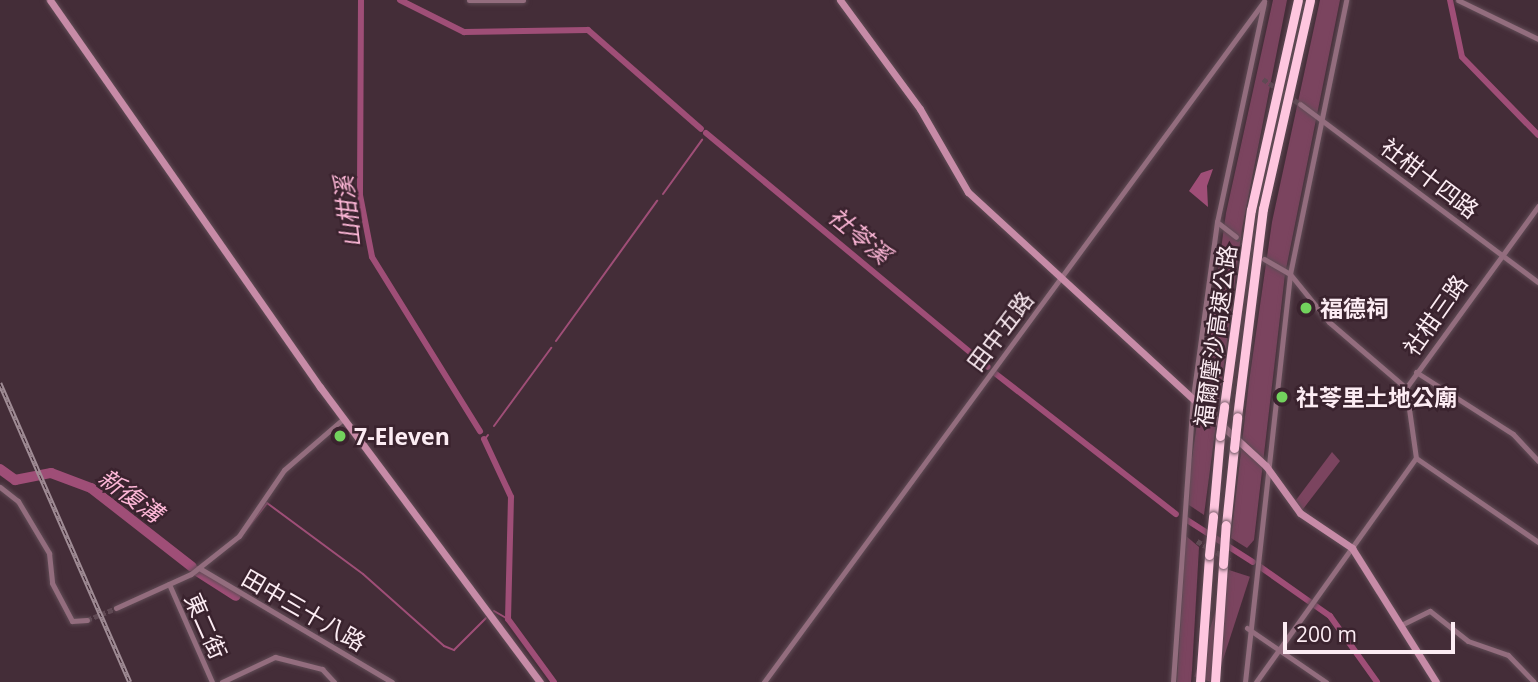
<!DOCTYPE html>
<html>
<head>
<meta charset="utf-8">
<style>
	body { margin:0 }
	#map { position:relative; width:1538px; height:682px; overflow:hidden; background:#442d38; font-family:"Open Sans","Noto Sans TC",sans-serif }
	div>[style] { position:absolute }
	.green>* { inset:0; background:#7b445f; transform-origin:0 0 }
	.water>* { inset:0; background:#9f4e77 }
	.stream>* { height:2px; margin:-1px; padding:0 1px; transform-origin:1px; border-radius:1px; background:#9f4e77 }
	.canal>* { height:6px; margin:-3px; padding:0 3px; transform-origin:3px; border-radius:3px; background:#9f4e77 }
	.river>* { height:10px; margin:-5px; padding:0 5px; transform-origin:5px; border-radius:5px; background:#9f4e77 }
	.street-tunnel>* { height:5px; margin-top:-2.5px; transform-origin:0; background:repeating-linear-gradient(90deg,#604a54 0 5px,transparent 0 7.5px) }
	.roads { filter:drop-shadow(0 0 2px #614c56) drop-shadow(0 0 2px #614c56) }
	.street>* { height:5px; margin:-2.5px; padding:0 2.5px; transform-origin:2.5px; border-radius:2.5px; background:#936d7e }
	.secondary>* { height:7px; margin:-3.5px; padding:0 3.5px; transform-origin:3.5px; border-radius:3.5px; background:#c78ba7 }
	.highway>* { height:9px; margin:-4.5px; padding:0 4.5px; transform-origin:4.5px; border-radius:4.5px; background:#fec6df }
	.rail>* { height:4.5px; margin-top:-2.25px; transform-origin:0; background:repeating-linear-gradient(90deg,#3a232e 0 5px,#a08c95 0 10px); box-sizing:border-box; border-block:2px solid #a08c95 }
	.bridges { filter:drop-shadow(0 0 2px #614c56) drop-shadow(0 0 2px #614c56) }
	.highway-bridge>* { height:9px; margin:-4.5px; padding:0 4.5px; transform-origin:4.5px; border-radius:4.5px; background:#fec6df }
	.dots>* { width:19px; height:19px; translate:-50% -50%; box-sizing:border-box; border:4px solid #3a232e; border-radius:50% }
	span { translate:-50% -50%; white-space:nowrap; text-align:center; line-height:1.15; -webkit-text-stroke:5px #3a232e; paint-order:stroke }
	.street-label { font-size:23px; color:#fcecf3 }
	.poi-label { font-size:23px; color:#fcecf3; font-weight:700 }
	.left { translate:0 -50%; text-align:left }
	.water-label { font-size:24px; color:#fdb7d7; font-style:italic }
	.scale { position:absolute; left:1283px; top:622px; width:172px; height:32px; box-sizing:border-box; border:4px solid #fcecf3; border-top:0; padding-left:9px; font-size:21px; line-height:24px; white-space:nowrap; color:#fcecf3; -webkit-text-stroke:5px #3a232e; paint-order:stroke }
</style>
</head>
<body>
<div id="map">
	<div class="green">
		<div style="clip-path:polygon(1273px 0,1287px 0,1242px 229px,1204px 515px,1189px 505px,1190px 473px,1226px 213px)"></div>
		<div style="clip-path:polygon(1320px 0,1340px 0,1285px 274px,1254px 540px,1247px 548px,1231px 538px,1249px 382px,1272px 222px)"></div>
		<div style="clip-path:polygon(1332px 452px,1340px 461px,1300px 513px,1293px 504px)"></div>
		<div style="clip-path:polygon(1186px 536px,1199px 547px,1192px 670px,1191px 682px,1177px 682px)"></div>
		<div style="left:1229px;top:570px;width:22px;height:112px;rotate:18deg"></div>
	</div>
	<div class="water">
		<div style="clip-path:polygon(1213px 169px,1207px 186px,1208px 207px,1189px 191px,1201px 173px)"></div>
	</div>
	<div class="stream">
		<div style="left:706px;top:134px;width:1px;rotate:-45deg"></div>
		<div style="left:663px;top:194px;width:67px;rotate:-54.2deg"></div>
		<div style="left:556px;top:341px;width:173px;rotate:-54.2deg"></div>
		<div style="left:494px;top:426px;width:97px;rotate:-53.8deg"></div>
		<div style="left:485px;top:439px;width:5px;rotate:-53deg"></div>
		<div style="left:240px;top:538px;width:44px;rotate:-52.4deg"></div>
		<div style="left:267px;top:503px;width:119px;rotate:36.5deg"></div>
		<div style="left:363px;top:574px;width:108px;rotate:41.6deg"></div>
		<div style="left:444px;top:646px;width:11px;rotate:22deg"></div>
		<div style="left:454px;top:650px;width:45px;rotate:-45deg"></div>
		<div style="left:494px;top:611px;width:16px;rotate:30deg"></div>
	</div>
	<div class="canal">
		<div style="left:361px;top:0;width:195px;rotate:90.3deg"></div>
		<div style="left:360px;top:195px;width:63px;rotate:79deg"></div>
		<div style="left:372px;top:257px;width:205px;rotate:58.2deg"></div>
		<div style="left:400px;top:0;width:72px;rotate:26.6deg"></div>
		<div style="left:464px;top:32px;width:124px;rotate:-0.9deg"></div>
		<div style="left:588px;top:30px;width:150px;rotate:41.2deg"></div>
		<div style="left:1450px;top:0;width:58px;rotate:78.1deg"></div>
		<div style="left:1462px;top:57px;width:109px;rotate:45.7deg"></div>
		<div style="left:706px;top:133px;width:366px;rotate:39.7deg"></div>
		<div style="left:996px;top:374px;width:228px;rotate:37.9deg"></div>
		<div style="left:484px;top:439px;width:64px;rotate:65deg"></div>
		<div style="left:511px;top:497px;width:122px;rotate:91.4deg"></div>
		<div style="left:508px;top:619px;width:78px;rotate:53.9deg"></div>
		<div style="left:1187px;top:520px;width:78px;rotate:32.5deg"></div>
		<div style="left:1259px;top:566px;width:87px;rotate:35.2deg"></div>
		<div style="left:1330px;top:616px;width:81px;rotate:54.5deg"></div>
	</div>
	<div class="river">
		<div style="left:0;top:469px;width:19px;rotate:36deg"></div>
		<div style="left:15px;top:480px;width:37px;rotate:-11deg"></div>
		<div style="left:51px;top:473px;width:43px;rotate:20.6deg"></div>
		<div style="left:91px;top:488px;width:128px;rotate:38deg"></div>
		<div style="left:197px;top:571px;width:46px;rotate:32.7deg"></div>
	</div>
	<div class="street-tunnel">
		<div style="left:1263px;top:79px;width:45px;rotate:34deg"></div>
		<div style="left:1236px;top:237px;width:36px;rotate:38deg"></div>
		<div style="left:1197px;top:541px;width:38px;rotate:30deg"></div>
		<div style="left:87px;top:620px;width:31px;rotate:-22deg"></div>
	</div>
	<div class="roads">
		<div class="street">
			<div style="left:469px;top:0;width:54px"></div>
			<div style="left:1458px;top:0;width:89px;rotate:26deg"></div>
			<div style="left:1300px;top:104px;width:297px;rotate:36.8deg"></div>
			<div style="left:1217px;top:222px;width:24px;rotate:38deg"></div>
			<div style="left:1264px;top:259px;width:30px;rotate:30deg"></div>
			<div style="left:1290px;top:274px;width:62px;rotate:50.9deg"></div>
			<div style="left:1329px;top:322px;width:101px;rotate:40.6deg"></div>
			<div style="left:1416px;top:372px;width:115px;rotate:32.6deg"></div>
			<div style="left:1513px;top:434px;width:37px;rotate:47deg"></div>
			<div style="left:1416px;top:458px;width:148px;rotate:34.5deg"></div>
			<div style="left:0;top:487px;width:23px;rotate:38deg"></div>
			<div style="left:18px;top:501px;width:61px;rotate:59.2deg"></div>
			<div style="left:49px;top:553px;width:30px;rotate:84deg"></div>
			<div style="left:52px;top:583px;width:43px;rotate:62.2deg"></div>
			<div style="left:72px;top:621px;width:15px;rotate:-4deg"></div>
			<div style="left:199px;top:568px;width:224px;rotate:30.6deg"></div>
			<div style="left:169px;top:584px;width:107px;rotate:66.3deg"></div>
			<div style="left:116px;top:608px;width:82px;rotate:-24.4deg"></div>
			<div style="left:191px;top:574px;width:61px;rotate:-38.4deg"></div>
			<div style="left:239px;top:536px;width:80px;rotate:-55.7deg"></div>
			<div style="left:284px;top:470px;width:79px;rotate:-40.9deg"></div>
			<div style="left:1403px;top:624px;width:30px;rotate:-26deg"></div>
			<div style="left:1430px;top:611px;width:48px;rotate:38.3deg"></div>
			<div style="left:1468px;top:641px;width:42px;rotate:19.3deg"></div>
			<div style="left:1508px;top:655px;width:37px;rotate:46deg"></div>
			<div style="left:1247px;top:628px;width:96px;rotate:34.4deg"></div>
			<div style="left:222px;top:682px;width:59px;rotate:-25.3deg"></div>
			<div style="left:275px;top:657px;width:49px;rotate:14.3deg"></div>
			<div style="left:322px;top:669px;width:18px;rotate:47deg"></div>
			<div style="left:764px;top:682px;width:845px;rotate:-53.71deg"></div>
			<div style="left:1173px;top:682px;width:286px;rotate:-86deg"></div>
			<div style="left:1193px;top:397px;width:177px;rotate:-82.2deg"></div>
			<div style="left:1217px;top:222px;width:224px;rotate:-77.9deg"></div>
			<div style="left:1245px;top:682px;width:410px;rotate:-83.7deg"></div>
			<div style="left:1290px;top:274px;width:280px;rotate:-78.4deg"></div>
			<div style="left:1256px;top:682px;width:275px;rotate:-54.5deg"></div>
			<div style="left:1416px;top:458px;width:71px;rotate:-98.1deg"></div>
			<div style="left:1406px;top:388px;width:225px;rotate:-54deg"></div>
		</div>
		<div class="secondary">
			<div style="left:50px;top:0;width:472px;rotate:55.1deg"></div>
			<div style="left:320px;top:387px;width:368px;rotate:53.3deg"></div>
			<div style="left:840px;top:0;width:135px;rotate:53.7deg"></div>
			<div style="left:920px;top:109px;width:96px;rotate:60deg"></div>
			<div style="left:968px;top:192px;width:405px;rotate:42.6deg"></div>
			<div style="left:1266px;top:466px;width:58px;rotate:54.1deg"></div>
			<div style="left:1300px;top:513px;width:63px;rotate:33.9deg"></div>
			<div style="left:1352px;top:548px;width:158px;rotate:57.9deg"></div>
		</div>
		<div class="highway">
			<div style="left:1224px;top:406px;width:198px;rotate:-82.2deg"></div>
			<div style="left:1251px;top:210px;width:215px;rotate:-77.4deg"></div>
			<div style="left:1237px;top:417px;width:210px;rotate:-82.9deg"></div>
			<div style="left:1263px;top:209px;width:214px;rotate:-77.3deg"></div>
			<div style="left:1213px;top:516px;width:80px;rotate:-85deg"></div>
			<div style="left:1226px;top:525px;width:77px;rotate:-84.1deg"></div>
			<div style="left:1200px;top:682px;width:127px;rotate:-85.9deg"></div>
			<div style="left:1215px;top:682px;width:118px;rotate:-86.1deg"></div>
		</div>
	</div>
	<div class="rail">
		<div style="left:0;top:383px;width:326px;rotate:66.5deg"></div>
	</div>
	<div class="bridges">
		<div class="highway-bridge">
			<div style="left:1220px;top:436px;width:30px;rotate:-82deg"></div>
			<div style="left:1234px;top:448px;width:31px;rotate:-84deg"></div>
			<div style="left:1209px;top:555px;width:39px;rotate:-84deg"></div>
			<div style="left:1223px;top:564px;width:39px;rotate:-86deg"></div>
		</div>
	</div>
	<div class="dots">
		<div style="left:1306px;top:308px;background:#72d25d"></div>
		<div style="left:1282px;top:397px;background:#72d25d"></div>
		<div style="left:340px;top:436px;background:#72d25d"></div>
	</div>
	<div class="street-label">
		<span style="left:1430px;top:178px;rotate:37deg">社柑十四路</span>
		<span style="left:1435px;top:315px;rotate:-55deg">社柑三路</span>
		<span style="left:1000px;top:331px;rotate:-53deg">田中五路</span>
		<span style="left:1215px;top:336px;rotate:-82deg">福爾摩沙高速公路</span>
		<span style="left:304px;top:610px;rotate:30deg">田中三十八路</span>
		<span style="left:206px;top:626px;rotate:66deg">東二街</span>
	</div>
	<div class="poi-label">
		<span class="left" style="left:1320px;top:308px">福德祠</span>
		<span class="left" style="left:1296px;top:397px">社苓里土地公廟</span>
		<span class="left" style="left:354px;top:436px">7-Eleven</span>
	</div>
	<div class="water-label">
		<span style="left:347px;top:212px;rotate:-97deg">山柑溪</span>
		<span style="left:860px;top:235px;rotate:40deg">社苓溪</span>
		<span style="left:131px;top:495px;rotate:36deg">新復溝</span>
	</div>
	<div class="scale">200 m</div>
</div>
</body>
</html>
